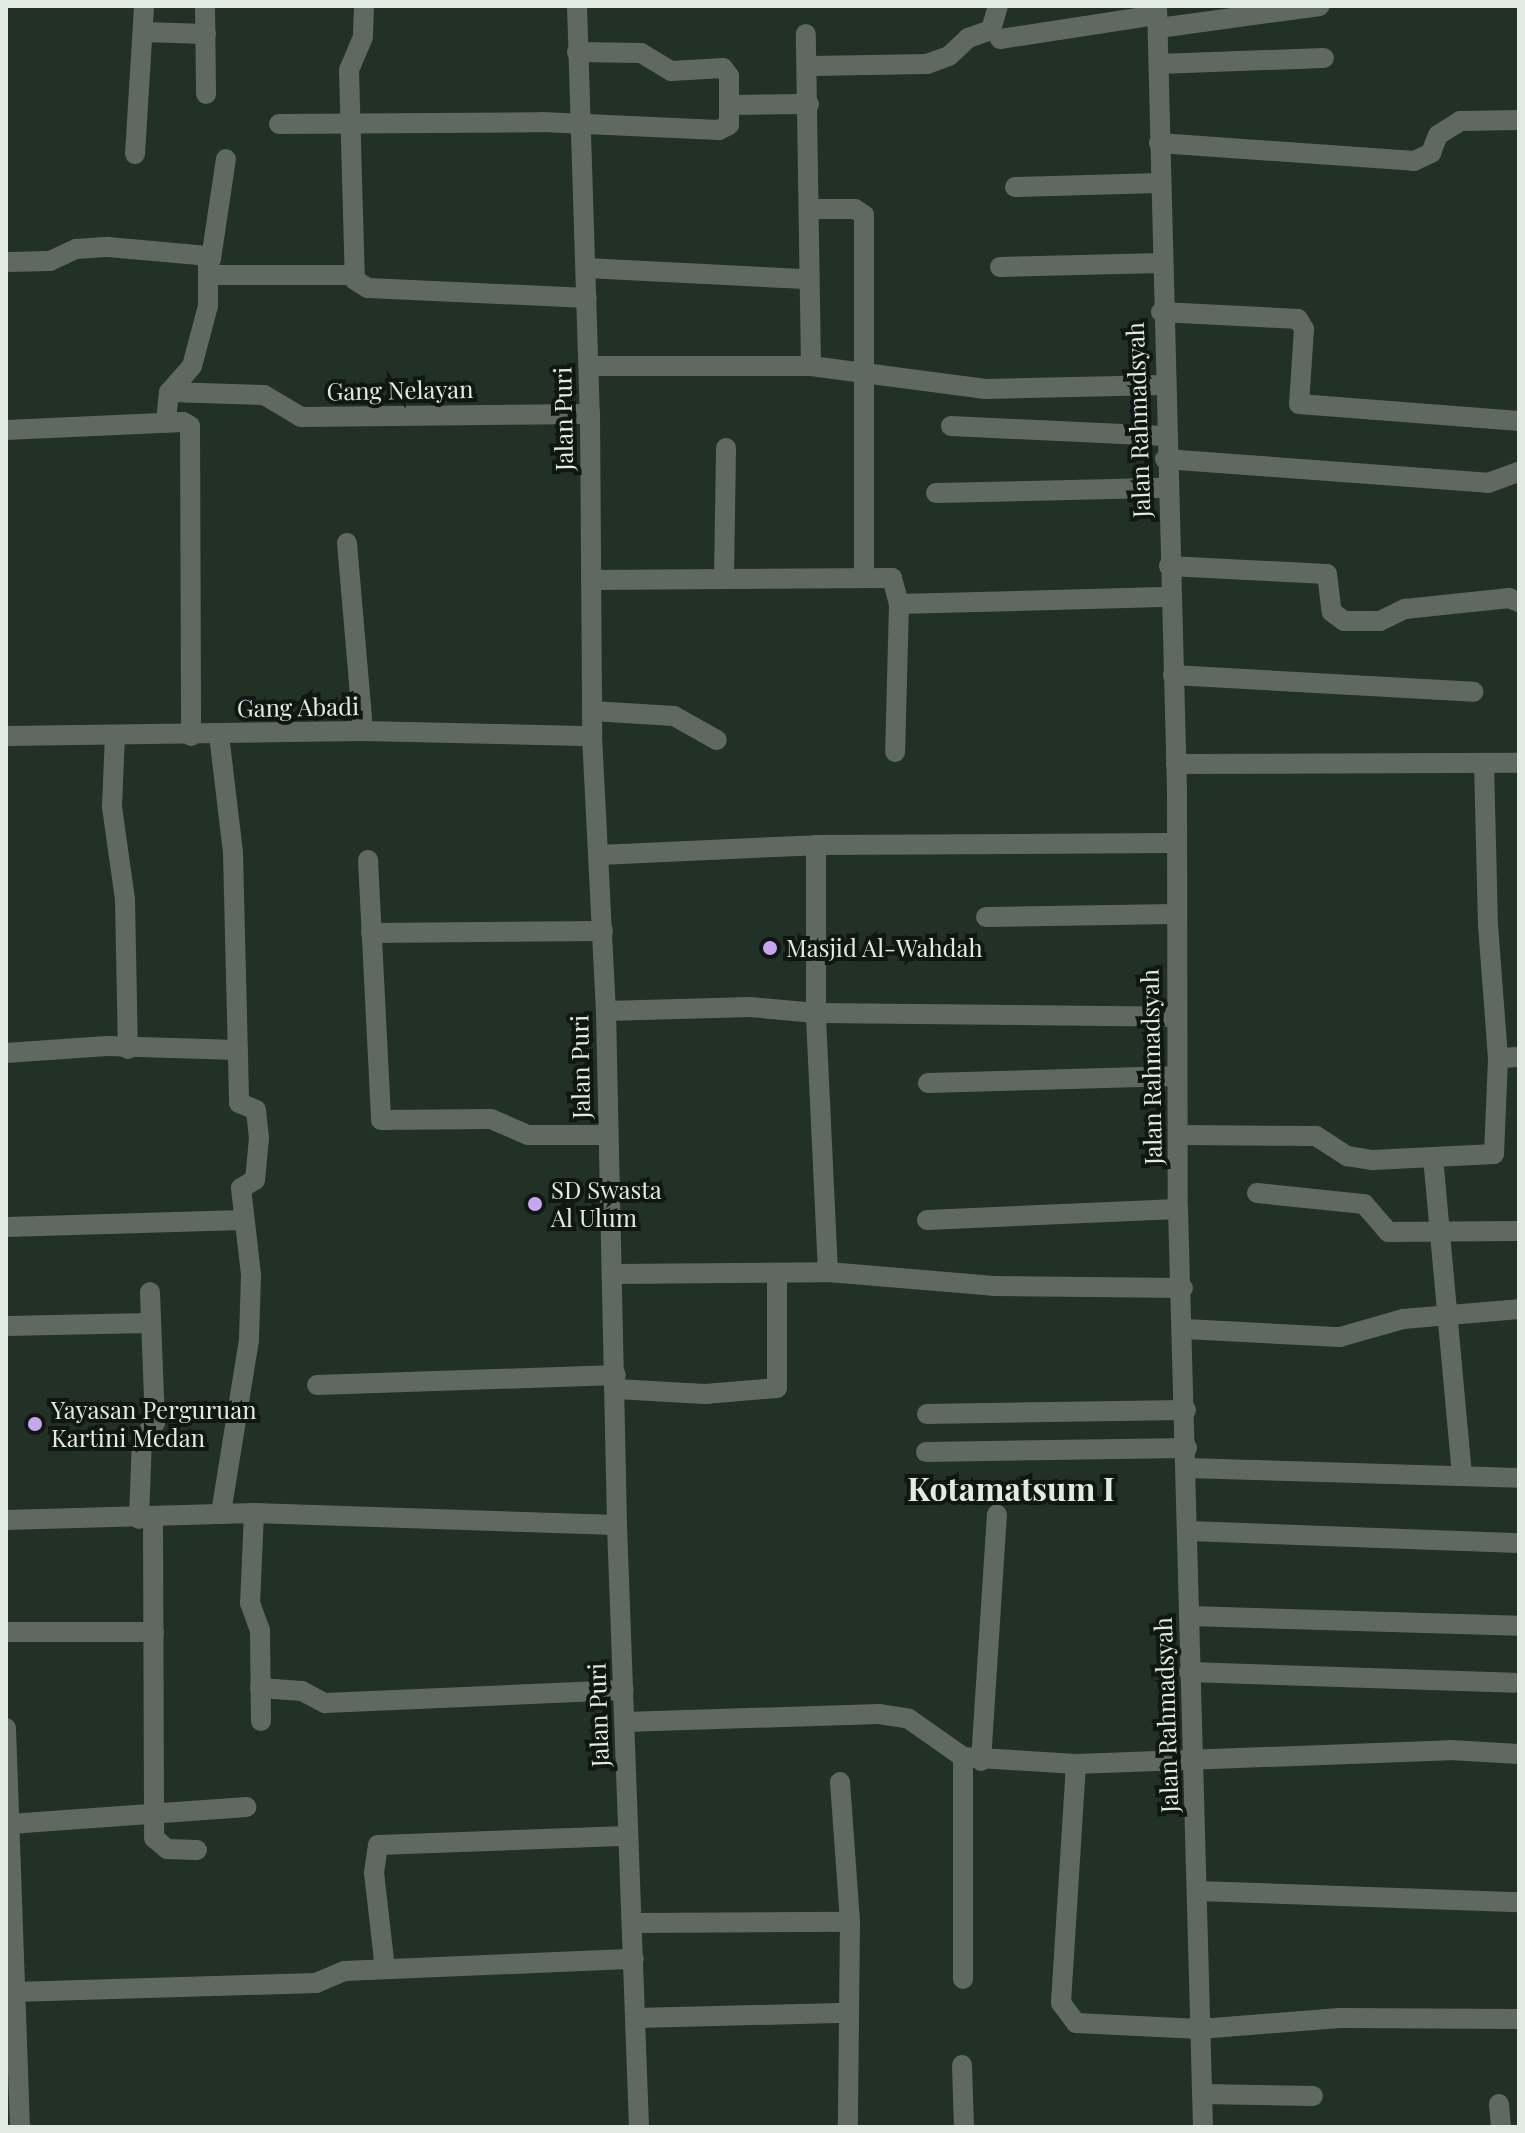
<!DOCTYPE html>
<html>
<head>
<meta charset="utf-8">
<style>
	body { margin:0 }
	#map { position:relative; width:1525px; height:2133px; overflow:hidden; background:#213126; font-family:"Playfair Display",serif }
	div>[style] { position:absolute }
	.minor>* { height:20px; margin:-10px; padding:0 10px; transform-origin:10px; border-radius:10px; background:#606862 }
	.dots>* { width:22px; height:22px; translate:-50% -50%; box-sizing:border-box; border:4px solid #101712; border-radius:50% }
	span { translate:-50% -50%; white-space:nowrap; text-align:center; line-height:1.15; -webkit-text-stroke:8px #101712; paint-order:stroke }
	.street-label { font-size:24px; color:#e1ebe4 }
	.poi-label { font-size:24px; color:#e1ebe4 }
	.left { translate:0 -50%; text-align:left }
	.district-label { font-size:32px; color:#e1ebe4; font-weight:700 }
	.frame { position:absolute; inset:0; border:8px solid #e1ebe4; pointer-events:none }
</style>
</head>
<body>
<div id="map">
	<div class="minor">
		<div style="left:205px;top:6px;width:88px;rotate:89.3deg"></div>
		<div style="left:364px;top:6px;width:31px;rotate:92deg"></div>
		<div style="left:363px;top:37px;width:36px;rotate:113deg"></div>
		<div style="left:349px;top:70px;width:210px;rotate:88.4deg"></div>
		<div style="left:355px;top:280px;width:15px;rotate:32deg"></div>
		<div style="left:368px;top:288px;width:219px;rotate:2.6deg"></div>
		<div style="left:577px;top:6px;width:408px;rotate:88.2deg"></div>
		<div style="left:590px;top:414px;width:322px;rotate:89.6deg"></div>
		<div style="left:592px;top:736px;width:275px;rotate:87.1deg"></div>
		<div style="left:606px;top:1011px;width:514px;rotate:88.77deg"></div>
		<div style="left:617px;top:1525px;width:602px;rotate:87.91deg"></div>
		<div style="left:1157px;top:6px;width:786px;rotate:88.54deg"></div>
		<div style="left:1177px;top:792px;width:417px;rotate:89.9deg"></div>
		<div style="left:1178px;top:1209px;width:918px;rotate:88.44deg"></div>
		<div style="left:1159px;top:28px;width:162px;rotate:-7.8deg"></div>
		<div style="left:143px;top:32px;width:63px;rotate:1.8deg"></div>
		<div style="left:1000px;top:39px;width:159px;rotate:-8.7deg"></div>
		<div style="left:1159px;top:64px;width:165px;rotate:-2.1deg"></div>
		<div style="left:810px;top:66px;width:117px;rotate:-1deg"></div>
		<div style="left:927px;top:64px;width:23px;rotate:-20deg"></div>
		<div style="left:949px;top:56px;width:26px;rotate:-43deg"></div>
		<div style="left:968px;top:38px;width:24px;rotate:-19deg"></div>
		<div style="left:991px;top:30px;width:25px;rotate:-74deg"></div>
		<div style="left:731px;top:105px;width:78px;rotate:-0.7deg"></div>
		<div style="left:279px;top:124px;width:263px;rotate:-0.4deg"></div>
		<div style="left:542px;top:122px;width:177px;rotate:2.6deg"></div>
		<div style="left:719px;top:130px;width:11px;rotate:-27deg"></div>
		<div style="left:729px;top:125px;width:49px;rotate:-90deg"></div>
		<div style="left:729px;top:76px;width:10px;rotate:-127deg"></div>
		<div style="left:723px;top:68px;width:52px;rotate:176.7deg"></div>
		<div style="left:671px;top:71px;width:35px;rotate:-149deg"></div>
		<div style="left:641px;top:53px;width:64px;rotate:-179.1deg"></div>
		<div style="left:1159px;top:143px;width:256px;rotate:4deg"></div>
		<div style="left:1414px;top:161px;width:19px;rotate:-25deg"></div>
		<div style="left:1431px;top:153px;width:19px;rotate:-69deg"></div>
		<div style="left:1438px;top:135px;width:26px;rotate:-32deg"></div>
		<div style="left:1460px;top:121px;width:59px;rotate:-1deg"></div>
		<div style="left:135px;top:154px;width:148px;rotate:-86.5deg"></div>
		<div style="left:1015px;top:187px;width:145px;rotate:-1.6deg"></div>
		<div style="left:809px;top:209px;width:46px"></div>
		<div style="left:855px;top:209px;width:11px;rotate:34deg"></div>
		<div style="left:864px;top:215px;width:360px;rotate:90deg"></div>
		<div style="left:211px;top:259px;width:101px;rotate:-81.5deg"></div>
		<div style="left:6px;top:262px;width:44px;rotate:-1.3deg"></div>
		<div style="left:50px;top:261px;width:29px;rotate:-25deg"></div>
		<div style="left:76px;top:249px;width:32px;rotate:-4deg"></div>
		<div style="left:108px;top:247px;width:100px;rotate:5.1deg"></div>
		<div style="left:208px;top:256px;width:50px;rotate:90deg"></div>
		<div style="left:208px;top:306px;width:62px;rotate:104.9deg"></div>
		<div style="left:192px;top:366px;width:35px;rotate:131deg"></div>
		<div style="left:169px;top:392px;width:31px;rotate:96deg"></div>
		<div style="left:1000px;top:267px;width:161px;rotate:-1.4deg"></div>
		<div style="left:586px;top:268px;width:220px;rotate:2.9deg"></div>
		<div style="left:211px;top:275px;width:142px"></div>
		<div style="left:1161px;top:312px;width:137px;rotate:2.9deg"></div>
		<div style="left:1298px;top:319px;width:12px;rotate:59deg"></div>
		<div style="left:1304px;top:329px;width:75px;rotate:93.8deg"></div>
		<div style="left:1299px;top:404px;width:221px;rotate:4.4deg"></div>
		<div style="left:589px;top:366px;width:222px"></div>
		<div style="left:811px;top:366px;width:332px;rotate:-90.9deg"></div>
		<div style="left:811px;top:366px;width:176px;rotate:7.5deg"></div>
		<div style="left:985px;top:389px;width:179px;rotate:-1.3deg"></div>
		<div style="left:169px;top:392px;width:95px;rotate:1.8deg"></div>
		<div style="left:264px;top:395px;width:43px;rotate:30.7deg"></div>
		<div style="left:301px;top:417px;width:289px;rotate:-0.6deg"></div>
		<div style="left:951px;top:426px;width:214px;rotate:2.7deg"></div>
		<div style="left:6px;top:430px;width:177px;rotate:-2.6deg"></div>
		<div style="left:183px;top:422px;width:8px;rotate:30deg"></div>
		<div style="left:190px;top:426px;width:310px;rotate:89.8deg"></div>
		<div style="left:1165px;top:459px;width:324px;rotate:4.2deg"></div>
		<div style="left:1488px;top:483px;width:33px;rotate:-20deg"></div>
		<div style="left:936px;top:493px;width:229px;rotate:-1.3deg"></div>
		<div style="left:347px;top:543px;width:189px;rotate:85.1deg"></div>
		<div style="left:1169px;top:566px;width:158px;rotate:2.9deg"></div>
		<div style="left:1327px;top:574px;width:38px;rotate:83deg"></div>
		<div style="left:1332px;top:612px;width:15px;rotate:37deg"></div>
		<div style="left:1344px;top:621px;width:36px"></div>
		<div style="left:1380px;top:621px;width:28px;rotate:-26deg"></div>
		<div style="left:1405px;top:609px;width:105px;rotate:-6deg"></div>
		<div style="left:1509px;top:598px;width:11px;rotate:22deg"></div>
		<div style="left:724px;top:578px;width:130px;rotate:-89.1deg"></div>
		<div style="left:591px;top:580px;width:301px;rotate:-0.4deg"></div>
		<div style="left:892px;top:578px;width:27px;rotate:75deg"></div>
		<div style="left:899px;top:604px;width:148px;rotate:91.5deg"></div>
		<div style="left:899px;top:604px;width:273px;rotate:-1.5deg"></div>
		<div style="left:1173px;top:675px;width:301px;rotate:3.2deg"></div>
		<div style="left:592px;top:711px;width:82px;rotate:3.5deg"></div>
		<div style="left:674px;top:716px;width:49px;rotate:29.2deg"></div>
		<div style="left:115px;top:735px;width:72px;rotate:92.4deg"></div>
		<div style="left:112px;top:807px;width:93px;rotate:82deg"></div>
		<div style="left:125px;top:899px;width:150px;rotate:88.9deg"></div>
		<div style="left:219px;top:735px;width:119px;rotate:83.2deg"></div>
		<div style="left:233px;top:853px;width:250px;rotate:88.6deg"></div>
		<div style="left:239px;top:1103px;width:18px;rotate:22deg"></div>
		<div style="left:256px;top:1110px;width:28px;rotate:84deg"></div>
		<div style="left:259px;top:1138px;width:42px;rotate:95.4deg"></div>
		<div style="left:255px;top:1180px;width:16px;rotate:150deg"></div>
		<div style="left:241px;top:1188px;width:88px;rotate:83.4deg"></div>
		<div style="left:251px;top:1275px;width:65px;rotate:91.8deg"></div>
		<div style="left:249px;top:1340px;width:175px;rotate:99.2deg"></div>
		<div style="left:6px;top:736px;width:357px;rotate:-0.8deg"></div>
		<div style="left:363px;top:731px;width:229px;rotate:1.3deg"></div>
		<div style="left:1176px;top:764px;width:343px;rotate:-0.2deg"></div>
		<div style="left:599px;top:855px;width:217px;rotate:-2.6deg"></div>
		<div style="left:816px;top:845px;width:359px;rotate:-0.3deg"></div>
		<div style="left:368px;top:860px;width:260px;rotate:87.1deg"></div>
		<div style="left:381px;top:1120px;width:110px;rotate:-0.5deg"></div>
		<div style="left:491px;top:1119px;width:40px;rotate:23.4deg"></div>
		<div style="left:528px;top:1135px;width:79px"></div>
		<div style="left:986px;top:917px;width:190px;rotate:-0.9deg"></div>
		<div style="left:371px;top:933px;width:232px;rotate:-0.5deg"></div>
		<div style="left:606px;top:1011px;width:144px;rotate:-1.6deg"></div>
		<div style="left:750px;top:1007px;width:66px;rotate:5.2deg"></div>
		<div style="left:816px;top:1013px;width:359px;rotate:0.6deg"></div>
		<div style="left:6px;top:1053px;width:101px;rotate:-4deg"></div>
		<div style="left:107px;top:1046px;width:131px;rotate:1.7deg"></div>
		<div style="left:1498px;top:1058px;width:21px;rotate:-3deg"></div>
		<div style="left:928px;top:1083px;width:249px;rotate:-1.6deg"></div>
		<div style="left:1179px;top:1135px;width:137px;rotate:0.4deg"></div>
		<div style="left:1316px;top:1136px;width:37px;rotate:33deg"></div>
		<div style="left:1347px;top:1156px;width:26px;rotate:9deg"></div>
		<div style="left:1373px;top:1160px;width:121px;rotate:-2.8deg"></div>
		<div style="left:1494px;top:1154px;width:96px;rotate:-87.6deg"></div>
		<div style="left:1498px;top:1058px;width:132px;rotate:-94.3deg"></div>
		<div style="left:1488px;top:926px;width:163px;rotate:-91.4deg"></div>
		<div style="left:1433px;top:1157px;width:317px;rotate:84.8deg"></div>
		<div style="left:1257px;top:1193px;width:108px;rotate:5.9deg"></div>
		<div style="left:1364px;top:1204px;width:37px;rotate:49deg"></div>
		<div style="left:1388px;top:1232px;width:131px;rotate:-0.4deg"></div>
		<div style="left:927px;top:1220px;width:251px;rotate:-2.5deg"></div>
		<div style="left:6px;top:1227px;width:237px;rotate:-1.7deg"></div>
		<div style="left:828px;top:1272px;width:166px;rotate:4.8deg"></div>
		<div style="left:993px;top:1286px;width:190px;rotate:0.6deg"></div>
		<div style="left:614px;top:1274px;width:214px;rotate:-0.5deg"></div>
		<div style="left:828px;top:1272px;width:259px;rotate:-92.7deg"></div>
		<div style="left:816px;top:1013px;width:168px;rotate:-90deg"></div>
		<div style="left:6px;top:1326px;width:143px;rotate:-1.2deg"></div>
		<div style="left:1185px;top:1329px;width:155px;rotate:3deg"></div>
		<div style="left:1340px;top:1337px;width:66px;rotate:-15.9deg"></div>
		<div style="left:1403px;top:1319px;width:116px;rotate:-4.9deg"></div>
		<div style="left:317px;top:1385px;width:299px;rotate:-1.9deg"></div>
		<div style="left:616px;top:1389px;width:89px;rotate:3.2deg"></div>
		<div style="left:705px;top:1394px;width:72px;rotate:-4.8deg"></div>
		<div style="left:777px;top:1388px;width:115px;rotate:-90deg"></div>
		<div style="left:927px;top:1414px;width:259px;rotate:-0.9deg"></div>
		<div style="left:926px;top:1452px;width:261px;rotate:-0.9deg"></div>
		<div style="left:1186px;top:1468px;width:333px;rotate:1.7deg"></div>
		<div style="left:254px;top:1513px;width:90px;rotate:92.5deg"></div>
		<div style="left:250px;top:1603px;width:29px;rotate:70deg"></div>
		<div style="left:260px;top:1630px;width:91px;rotate:89.4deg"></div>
		<div style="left:139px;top:1519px;width:81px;rotate:-87.9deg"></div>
		<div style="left:142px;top:1438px;width:20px;rotate:-49deg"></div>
		<div style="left:155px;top:1423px;width:131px;rotate:-92.2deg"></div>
		<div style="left:153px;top:1519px;width:319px;rotate:89.8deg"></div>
		<div style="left:154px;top:1838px;width:17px;rotate:40deg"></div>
		<div style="left:167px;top:1849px;width:30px;rotate:2deg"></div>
		<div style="left:6px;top:1520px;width:248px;rotate:-1.6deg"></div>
		<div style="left:254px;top:1513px;width:363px;rotate:1.9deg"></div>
		<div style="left:1188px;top:1531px;width:331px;rotate:2.1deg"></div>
		<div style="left:1189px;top:1616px;width:330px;rotate:1.7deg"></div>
		<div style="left:6px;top:1632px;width:148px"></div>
		<div style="left:1189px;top:1672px;width:325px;rotate:1.9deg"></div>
		<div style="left:260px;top:1688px;width:42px;rotate:4.1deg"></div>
		<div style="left:302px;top:1691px;width:26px;rotate:28deg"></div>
		<div style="left:325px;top:1703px;width:299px;rotate:-2.5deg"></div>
		<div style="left:624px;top:1722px;width:255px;rotate:-1.8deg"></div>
		<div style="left:879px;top:1714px;width:30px;rotate:9deg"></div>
		<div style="left:909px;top:1719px;width:66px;rotate:35.1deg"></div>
		<div style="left:963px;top:1757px;width:113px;rotate:3.5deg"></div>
		<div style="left:1076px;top:1764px;width:374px;rotate:-2.1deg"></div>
		<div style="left:1450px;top:1750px;width:69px;rotate:3.3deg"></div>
		<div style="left:6px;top:1728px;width:399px;rotate:88deg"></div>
		<div style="left:963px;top:1757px;width:222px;rotate:90deg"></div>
		<div style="left:981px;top:1761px;width:247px;rotate:-86.3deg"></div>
		<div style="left:1076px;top:1764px;width:239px;rotate:93.6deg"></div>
		<div style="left:1061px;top:2003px;width:25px;rotate:53deg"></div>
		<div style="left:1076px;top:2023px;width:124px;rotate:2.8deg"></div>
		<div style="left:1200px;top:2029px;width:140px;rotate:-4.5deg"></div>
		<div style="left:1340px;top:2018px;width:179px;rotate:0.3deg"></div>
		<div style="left:840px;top:1782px;width:140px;rotate:85.9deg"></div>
		<div style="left:850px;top:1922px;width:205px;rotate:90.6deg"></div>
		<div style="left:10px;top:1824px;width:237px;rotate:-4.1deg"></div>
		<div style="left:1198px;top:1891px;width:321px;rotate:2deg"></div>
		<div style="left:632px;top:1923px;width:218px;rotate:-0.3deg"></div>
		<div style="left:385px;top:1969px;width:97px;rotate:-96.5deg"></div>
		<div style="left:374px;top:1873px;width:28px;rotate:-82deg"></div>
		<div style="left:378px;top:1845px;width:249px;rotate:-2.1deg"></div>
		<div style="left:14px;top:1992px;width:302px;rotate:-1.7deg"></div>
		<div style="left:316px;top:1983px;width:30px;rotate:-23deg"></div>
		<div style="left:344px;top:1971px;width:290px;rotate:-2.4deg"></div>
		<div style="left:636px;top:2018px;width:212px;rotate:-1.4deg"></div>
		<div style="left:962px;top:2065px;width:62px;rotate:88.2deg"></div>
		<div style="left:1202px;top:2094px;width:111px;rotate:1deg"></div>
		<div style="left:1499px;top:2104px;width:23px;rotate:85deg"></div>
	</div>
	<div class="dots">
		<div style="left:770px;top:948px;background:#c7a6f0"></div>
		<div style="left:535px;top:1204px;background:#c7a6f0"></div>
		<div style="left:35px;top:1424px;background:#c7a6f0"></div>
	</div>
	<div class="street-label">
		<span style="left:400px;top:390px;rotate:-1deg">Gang Nelayan</span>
		<span style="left:563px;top:419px;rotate:-91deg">Jalan Puri</span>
		<span style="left:1138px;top:420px;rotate:-92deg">Jalan Rahmadsyah</span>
		<span style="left:298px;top:707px;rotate:-1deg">Gang Abadi</span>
		<span style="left:580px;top:1067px;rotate:-91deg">Jalan Puri</span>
		<span style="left:1151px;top:1067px;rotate:-91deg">Jalan Rahmadsyah</span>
		<span style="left:598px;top:1715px;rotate:-92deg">Jalan Puri</span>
		<span style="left:1166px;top:1715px;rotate:-92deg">Jalan Rahmadsyah</span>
	</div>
	<div class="poi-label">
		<span class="left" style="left:786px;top:948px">Masjid Al-Wahdah</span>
		<span class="left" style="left:551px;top:1204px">SD Swasta<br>Al Ulum</span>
		<span class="left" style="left:51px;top:1424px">Yayasan Perguruan<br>Kartini Medan</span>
	</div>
	<div class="district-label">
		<span style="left:1011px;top:1488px">Kotamatsum I</span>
	</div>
	<div class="frame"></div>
</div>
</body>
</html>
